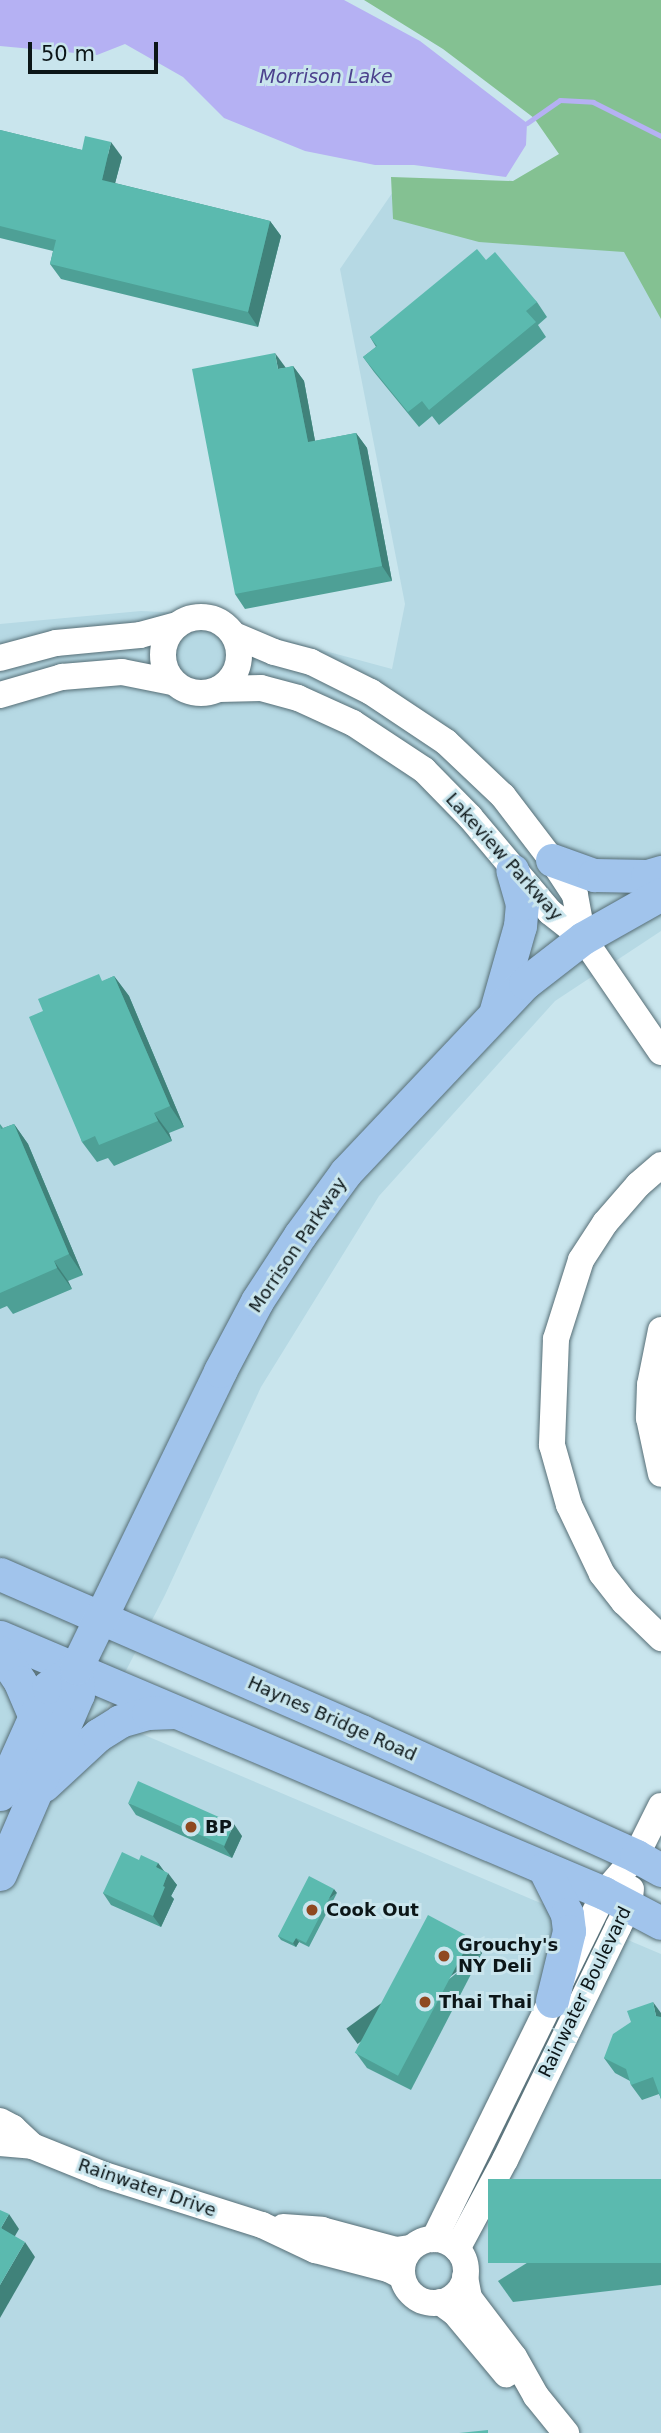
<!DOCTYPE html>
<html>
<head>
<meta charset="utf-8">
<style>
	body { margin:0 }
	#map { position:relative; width:661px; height:2433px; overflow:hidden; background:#c9e5ed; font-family:"DejaVu Sans",sans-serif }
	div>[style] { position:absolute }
	.built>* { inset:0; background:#b6d9e4 }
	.forest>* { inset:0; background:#84c192 }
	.water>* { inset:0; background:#b5b1f3 }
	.stream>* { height:5px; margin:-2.5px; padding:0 2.5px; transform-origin:2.5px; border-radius:2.5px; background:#b5b1f3 }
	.roads { filter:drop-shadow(0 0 2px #566e76) drop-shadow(0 0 2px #566e76) }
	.minor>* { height:26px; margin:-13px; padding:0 13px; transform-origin:13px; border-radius:13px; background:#fff }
	.minor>.ring { margin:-13px; padding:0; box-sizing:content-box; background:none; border:26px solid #fff; border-radius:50% }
	.major>* { height:33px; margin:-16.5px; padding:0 16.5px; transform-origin:16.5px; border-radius:16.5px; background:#a1c4ec }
	.wall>* { inset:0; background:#4ea096 }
	.shaded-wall>* { inset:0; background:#40827a; transform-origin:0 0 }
	.building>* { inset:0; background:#5bbaaf; transform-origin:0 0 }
	.dots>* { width:19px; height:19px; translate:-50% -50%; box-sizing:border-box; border:4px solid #c9e5ed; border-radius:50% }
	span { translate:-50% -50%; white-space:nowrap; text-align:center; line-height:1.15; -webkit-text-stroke:6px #c9e5ed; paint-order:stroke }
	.street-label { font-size:18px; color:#0c1618 }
	.poi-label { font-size:18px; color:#0c1618; font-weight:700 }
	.left { translate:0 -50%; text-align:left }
	.water-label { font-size:19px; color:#4c418d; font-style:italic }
	.scale { position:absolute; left:28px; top:42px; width:130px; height:32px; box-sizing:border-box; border:4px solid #0c1618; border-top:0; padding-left:9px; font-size:21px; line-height:24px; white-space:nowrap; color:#0c1618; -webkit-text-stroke:5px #c9e5ed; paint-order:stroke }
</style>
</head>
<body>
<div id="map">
	<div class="built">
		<div style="clip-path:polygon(661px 0,661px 931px,555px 1001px,379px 1196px,261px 1387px,165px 1595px,102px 1717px,661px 1954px,661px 2433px,0 2433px,0 624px,141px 611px,184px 613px,392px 669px,405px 604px,340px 269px,397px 186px,539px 200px)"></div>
	</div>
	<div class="forest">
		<div style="clip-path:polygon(364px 0,661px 0,661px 319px,624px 252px,479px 242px,393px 219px,391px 177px,513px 181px,559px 154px,534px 118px,443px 49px)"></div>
	</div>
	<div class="water">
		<div style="clip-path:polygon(0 0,344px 0,420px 41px,527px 123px,526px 145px,506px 177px,414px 165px,375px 165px,305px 151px,224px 118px,183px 77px,125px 44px,97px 55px,0 46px)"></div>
	</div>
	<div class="stream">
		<div style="left:527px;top:123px;width:40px;rotate:-34.9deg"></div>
		<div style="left:560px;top:100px;width:33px;rotate:3deg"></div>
		<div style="left:593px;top:102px;width:76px;rotate:26.6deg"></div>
	</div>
	<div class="roads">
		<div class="minor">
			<div class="ring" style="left:163px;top:617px;width:50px;height:50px"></div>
			<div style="left:234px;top:635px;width:43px;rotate:23deg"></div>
			<div style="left:274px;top:652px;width:38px;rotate:15deg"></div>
			<div style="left:311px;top:662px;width:67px;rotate:26.6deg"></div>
			<div style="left:371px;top:692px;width:90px;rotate:33.7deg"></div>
			<div style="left:446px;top:742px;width:79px;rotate:43.5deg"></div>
			<div style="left:503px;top:796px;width:81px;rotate:52.6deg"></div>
			<div style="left:552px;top:860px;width:42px;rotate:56.7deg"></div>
			<div style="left:575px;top:895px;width:44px;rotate:79.5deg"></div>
			<div style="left:0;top:658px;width:58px;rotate:-15deg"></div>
			<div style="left:56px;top:643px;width:84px;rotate:-5.4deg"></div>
			<div style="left:140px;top:635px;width:38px;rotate:-15deg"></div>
			<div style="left:219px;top:689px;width:42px;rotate:-1.4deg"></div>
			<div style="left:261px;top:688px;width:38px;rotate:15deg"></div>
			<div style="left:298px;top:698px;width:60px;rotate:24.4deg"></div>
			<div style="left:353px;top:723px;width:85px;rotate:33.5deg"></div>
			<div style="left:424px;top:770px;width:66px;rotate:45.6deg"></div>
			<div style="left:470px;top:817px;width:124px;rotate:49.9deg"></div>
			<div style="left:550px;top:912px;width:42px;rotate:38.2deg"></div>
			<div style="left:583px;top:938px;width:138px;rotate:55.6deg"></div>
			<div style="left:0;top:695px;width:65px;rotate:-16.2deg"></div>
			<div style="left:62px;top:677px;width:60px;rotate:-4.8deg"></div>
			<div style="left:122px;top:672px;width:51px;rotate:11.3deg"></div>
			<div style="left:661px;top:1165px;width:30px;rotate:139deg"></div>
			<div style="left:638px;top:1185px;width:50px;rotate:131deg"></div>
			<div style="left:605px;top:1223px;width:44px;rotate:123deg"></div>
			<div style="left:581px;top:1260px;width:83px;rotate:107.6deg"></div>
			<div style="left:556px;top:1339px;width:106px;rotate:92.2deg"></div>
			<div style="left:552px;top:1445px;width:62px;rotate:74.2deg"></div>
			<div style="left:569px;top:1505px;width:76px;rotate:64.4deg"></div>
			<div style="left:602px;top:1574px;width:36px;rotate:52deg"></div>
			<div style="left:624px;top:1602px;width:52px;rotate:44.2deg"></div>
			<div style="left:661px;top:1330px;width:56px;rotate:101.3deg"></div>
			<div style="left:650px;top:1385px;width:33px;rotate:92deg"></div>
			<div style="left:649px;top:1418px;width:57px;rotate:77.9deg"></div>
			<div style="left:0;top:2121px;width:15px;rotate:28deg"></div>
			<div style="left:13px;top:2128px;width:26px;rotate:43deg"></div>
			<div style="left:0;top:2143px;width:32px;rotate:5deg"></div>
			<div style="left:32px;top:2146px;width:78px;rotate:21.9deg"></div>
			<div style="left:104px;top:2175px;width:166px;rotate:17.6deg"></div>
			<div style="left:262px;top:2225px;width:59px;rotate:25.3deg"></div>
			<div style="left:315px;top:2250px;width:75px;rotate:14.6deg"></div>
			<div style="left:388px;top:2269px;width:16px;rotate:27deg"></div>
			<div style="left:283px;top:2227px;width:39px;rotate:4deg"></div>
			<div style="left:322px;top:2230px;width:77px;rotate:15.1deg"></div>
			<div style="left:396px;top:2250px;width:15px;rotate:-8deg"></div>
			<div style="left:434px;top:2239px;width:386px;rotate:-63.8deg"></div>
			<div style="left:604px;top:1893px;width:49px;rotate:-49.1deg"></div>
			<div style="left:636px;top:1856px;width:56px;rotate:-63.4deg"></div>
			<div class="ring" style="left:402px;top:2239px;width:38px;height:38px"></div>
			<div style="left:457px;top:2249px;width:101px;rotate:-61.7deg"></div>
			<div style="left:505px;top:2160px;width:259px;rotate:-64.1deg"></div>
			<div style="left:618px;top:1927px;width:25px;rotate:-63deg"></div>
			<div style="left:629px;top:1905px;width:16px;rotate:-83deg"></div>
			<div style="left:465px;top:2277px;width:21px;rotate:79deg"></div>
			<div style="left:469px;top:2298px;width:74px;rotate:52.7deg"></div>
			<div style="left:514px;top:2357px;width:45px;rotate:60.6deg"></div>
			<div style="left:536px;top:2396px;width:48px;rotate:51deg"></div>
			<div style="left:440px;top:2302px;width:19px;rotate:36deg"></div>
			<div style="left:455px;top:2313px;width:80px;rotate:50.1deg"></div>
		</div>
		<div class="major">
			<div style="left:552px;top:860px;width:45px;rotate:19.7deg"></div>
			<div style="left:594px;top:875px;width:53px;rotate:1.1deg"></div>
			<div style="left:647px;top:876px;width:15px;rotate:-16deg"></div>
			<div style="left:496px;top:1010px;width:87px;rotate:-74.1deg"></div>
			<div style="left:520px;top:926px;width:22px;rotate:-85deg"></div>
			<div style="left:522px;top:904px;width:35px;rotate:-106deg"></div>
			<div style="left:0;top:1574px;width:394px;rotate:23.5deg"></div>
			<div style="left:361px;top:1731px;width:302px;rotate:24.4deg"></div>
			<div style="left:636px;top:1856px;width:29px;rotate:29deg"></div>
			<div style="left:0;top:1637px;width:656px;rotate:22.97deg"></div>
			<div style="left:604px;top:1893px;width:64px;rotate:27.8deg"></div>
			<div style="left:0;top:1652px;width:36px;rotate:56deg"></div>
			<div style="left:20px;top:1682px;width:39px;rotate:67deg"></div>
			<div style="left:44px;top:1785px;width:74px;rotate:-42.8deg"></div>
			<div style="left:98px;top:1735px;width:26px;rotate:-32deg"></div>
			<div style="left:120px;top:1721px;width:29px;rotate:-16deg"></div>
			<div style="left:148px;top:1713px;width:27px;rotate:-2deg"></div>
			<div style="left:0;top:1794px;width:117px;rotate:-65.8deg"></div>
			<div style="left:48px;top:1687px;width:34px;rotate:-34deg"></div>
			<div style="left:544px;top:1868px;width:51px;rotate:63.4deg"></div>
			<div style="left:567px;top:1914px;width:17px;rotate:83deg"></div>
			<div style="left:569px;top:1931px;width:72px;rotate:103.7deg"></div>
			<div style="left:0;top:1874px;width:196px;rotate:-66.6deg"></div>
			<div style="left:78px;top:1694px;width:26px;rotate:-94deg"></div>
			<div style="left:76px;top:1668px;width:330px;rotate:-64.1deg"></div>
			<div style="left:220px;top:1371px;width:79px;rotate:-62.1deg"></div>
			<div style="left:257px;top:1301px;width:79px;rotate:-56.9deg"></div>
			<div style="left:300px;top:1235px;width:78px;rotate:-53.9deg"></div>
			<div style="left:346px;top:1172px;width:260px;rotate:-46.6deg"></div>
			<div style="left:525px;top:983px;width:73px;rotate:-37.8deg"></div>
			<div style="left:583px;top:938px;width:90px;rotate:-29.4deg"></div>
		</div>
	</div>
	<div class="wall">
		<div style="clip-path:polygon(0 130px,82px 150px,122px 157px,115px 183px,270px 221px,281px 236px,258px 327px,61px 279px,50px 264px,53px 251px,0 238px)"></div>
		<div style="clip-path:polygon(486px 260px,537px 302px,547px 317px,538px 325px,546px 337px,439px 425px,432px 416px,419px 427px,374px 372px,363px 357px,376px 347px,370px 337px)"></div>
		<div style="clip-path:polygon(293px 366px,304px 381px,315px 441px,356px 433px,367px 448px,392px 581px,245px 609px,235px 594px,286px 368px)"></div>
		<div style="clip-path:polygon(114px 976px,129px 996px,184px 1127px,169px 1133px,172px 1141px,114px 1166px,108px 1158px,97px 1162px,82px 1142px,43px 1011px)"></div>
		<div style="clip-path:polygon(0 1124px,3px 1128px,14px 1124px,28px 1144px,83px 1275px,68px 1281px,72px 1289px,13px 1314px,7px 1306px,0 1309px)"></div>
		<div style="clip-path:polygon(128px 1803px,242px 1836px,232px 1858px,136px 1815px)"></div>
		<div style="clip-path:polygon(139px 1860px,158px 1863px,164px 1871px,177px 1885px,171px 1896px,174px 1899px,161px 1927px,111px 1905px,103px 1893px)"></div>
		<div style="clip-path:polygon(337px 1893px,309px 1947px,299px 1942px,296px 1947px,281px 1940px,278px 1936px)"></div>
		<div style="clip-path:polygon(482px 1953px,411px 2090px,367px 2068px,356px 2053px)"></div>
		<div style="clip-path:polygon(661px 2013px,661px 2099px,659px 2094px,642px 2100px,631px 2085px,630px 2081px,615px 2073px,604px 2058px)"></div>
		<div style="clip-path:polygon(661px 2179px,661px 2285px,513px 2302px,498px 2281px)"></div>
	</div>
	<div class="shaded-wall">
		<div style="clip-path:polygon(111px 142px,122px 157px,112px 195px,102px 180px)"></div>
		<div style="clip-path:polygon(270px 221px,281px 236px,258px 327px,248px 312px)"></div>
		<div style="clip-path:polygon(275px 353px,286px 368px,278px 369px)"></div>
		<div style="clip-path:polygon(293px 366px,304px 381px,318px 457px,308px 442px)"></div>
		<div style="clip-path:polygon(356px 433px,367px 448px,392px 581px,382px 566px)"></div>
		<div style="clip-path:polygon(114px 976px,129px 996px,184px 1127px,170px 1106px)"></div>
		<div style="clip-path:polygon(154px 1113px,169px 1133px,172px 1141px,158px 1121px)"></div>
		<div style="clip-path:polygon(14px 1124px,28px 1144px,83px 1275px,69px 1254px)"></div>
		<div style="clip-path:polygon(54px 1261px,68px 1281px,72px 1289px,57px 1268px)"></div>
		<div style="clip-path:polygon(234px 1824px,242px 1836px,232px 1858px,224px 1847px)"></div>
		<div style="clip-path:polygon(158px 1863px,166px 1874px,156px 1867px)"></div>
		<div style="clip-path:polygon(168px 1873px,177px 1885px,171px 1896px,174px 1899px,161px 1927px,153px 1916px,163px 1886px)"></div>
		<div style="left:334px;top:1889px;width:5px;height:61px;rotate:53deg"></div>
		<div style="clip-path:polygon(296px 1938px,299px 1942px,296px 1947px,293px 1943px)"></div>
		<div style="left:471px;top:1938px;width:19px;height:154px;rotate:54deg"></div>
		<div style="clip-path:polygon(653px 2002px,661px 2013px,661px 2023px,656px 2016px)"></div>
		<div style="clip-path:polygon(9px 2214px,19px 2229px,11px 2243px,1px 2228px)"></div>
		<div style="clip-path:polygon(25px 2242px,35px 2257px,0 2318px,0 2285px)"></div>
	</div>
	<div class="building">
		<div style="clip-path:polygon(0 130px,82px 150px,85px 136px,111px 142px,102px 180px,270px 221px,248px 312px,50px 264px,56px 240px,0 226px)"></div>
		<div style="clip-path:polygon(477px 249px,486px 260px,495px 252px,537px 302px,526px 311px,536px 322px,429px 410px,422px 401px,408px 412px,363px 357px,377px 346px,370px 337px)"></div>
		<div style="clip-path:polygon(275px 353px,278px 369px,293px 366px,308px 442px,356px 433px,382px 566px,235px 594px,192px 369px)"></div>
		<div style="clip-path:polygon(99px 974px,102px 981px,114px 976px,170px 1106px,154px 1113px,158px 1121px,99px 1145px,95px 1136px,82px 1142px,29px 1017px,43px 1011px,38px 999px)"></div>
		<div style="clip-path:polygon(14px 1124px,69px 1254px,54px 1261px,57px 1268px,0 1293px,0 1126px,1px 1129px)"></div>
		<div style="left:138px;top:1781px;width:105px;height:24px;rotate:24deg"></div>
		<div style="clip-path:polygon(122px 1852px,139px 1860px,141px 1855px,158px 1863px,156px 1867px,168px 1873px,163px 1886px,165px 1887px,153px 1916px,103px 1893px)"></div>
		<div style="clip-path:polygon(309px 1876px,334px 1889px,306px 1943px,296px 1938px,293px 1943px,278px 1936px)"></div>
		<div style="left:428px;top:1915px;width:49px;height:156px;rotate:28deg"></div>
		<div style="clip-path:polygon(653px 2002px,656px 2016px,661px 2017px,661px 2099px,653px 2077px,631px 2085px,626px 2069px,604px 2058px,613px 2034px,631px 2022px,627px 2011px)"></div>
		<div style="left:661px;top:2179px;width:84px;height:173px;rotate:90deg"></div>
		<div style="clip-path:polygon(0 2210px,9px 2214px,1px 2228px,25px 2242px,0 2285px)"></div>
		<div style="clip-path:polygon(488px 2430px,488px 2433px,459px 2433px)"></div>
	</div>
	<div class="dots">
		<div style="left:191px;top:1827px;background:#8f4920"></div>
		<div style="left:312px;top:1910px;background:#8f4920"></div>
		<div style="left:444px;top:1956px;background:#8f4920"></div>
		<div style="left:425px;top:2002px;background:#8f4920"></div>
	</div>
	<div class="street-label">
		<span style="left:504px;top:857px;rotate:48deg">Lakeview Parkway</span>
		<span style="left:298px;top:1245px;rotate:-56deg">Morrison Parkway</span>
		<span style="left:332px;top:1719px;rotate:24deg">Haynes Bridge Road</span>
		<span style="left:585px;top:1992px;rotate:-64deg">Rainwater Boulevard</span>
		<span style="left:147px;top:2188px;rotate:19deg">Rainwater Drive</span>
	</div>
	<div class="poi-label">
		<span class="left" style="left:205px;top:1827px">BP</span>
		<span class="left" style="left:326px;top:1910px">Cook Out</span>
		<span class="left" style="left:458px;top:1956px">Grouchy's<br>NY Deli</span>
		<span class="left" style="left:439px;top:2002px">Thai Thai</span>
	</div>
	<div class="water-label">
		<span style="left:326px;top:77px">Morrison Lake</span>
	</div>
	<div class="scale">50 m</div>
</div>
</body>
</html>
